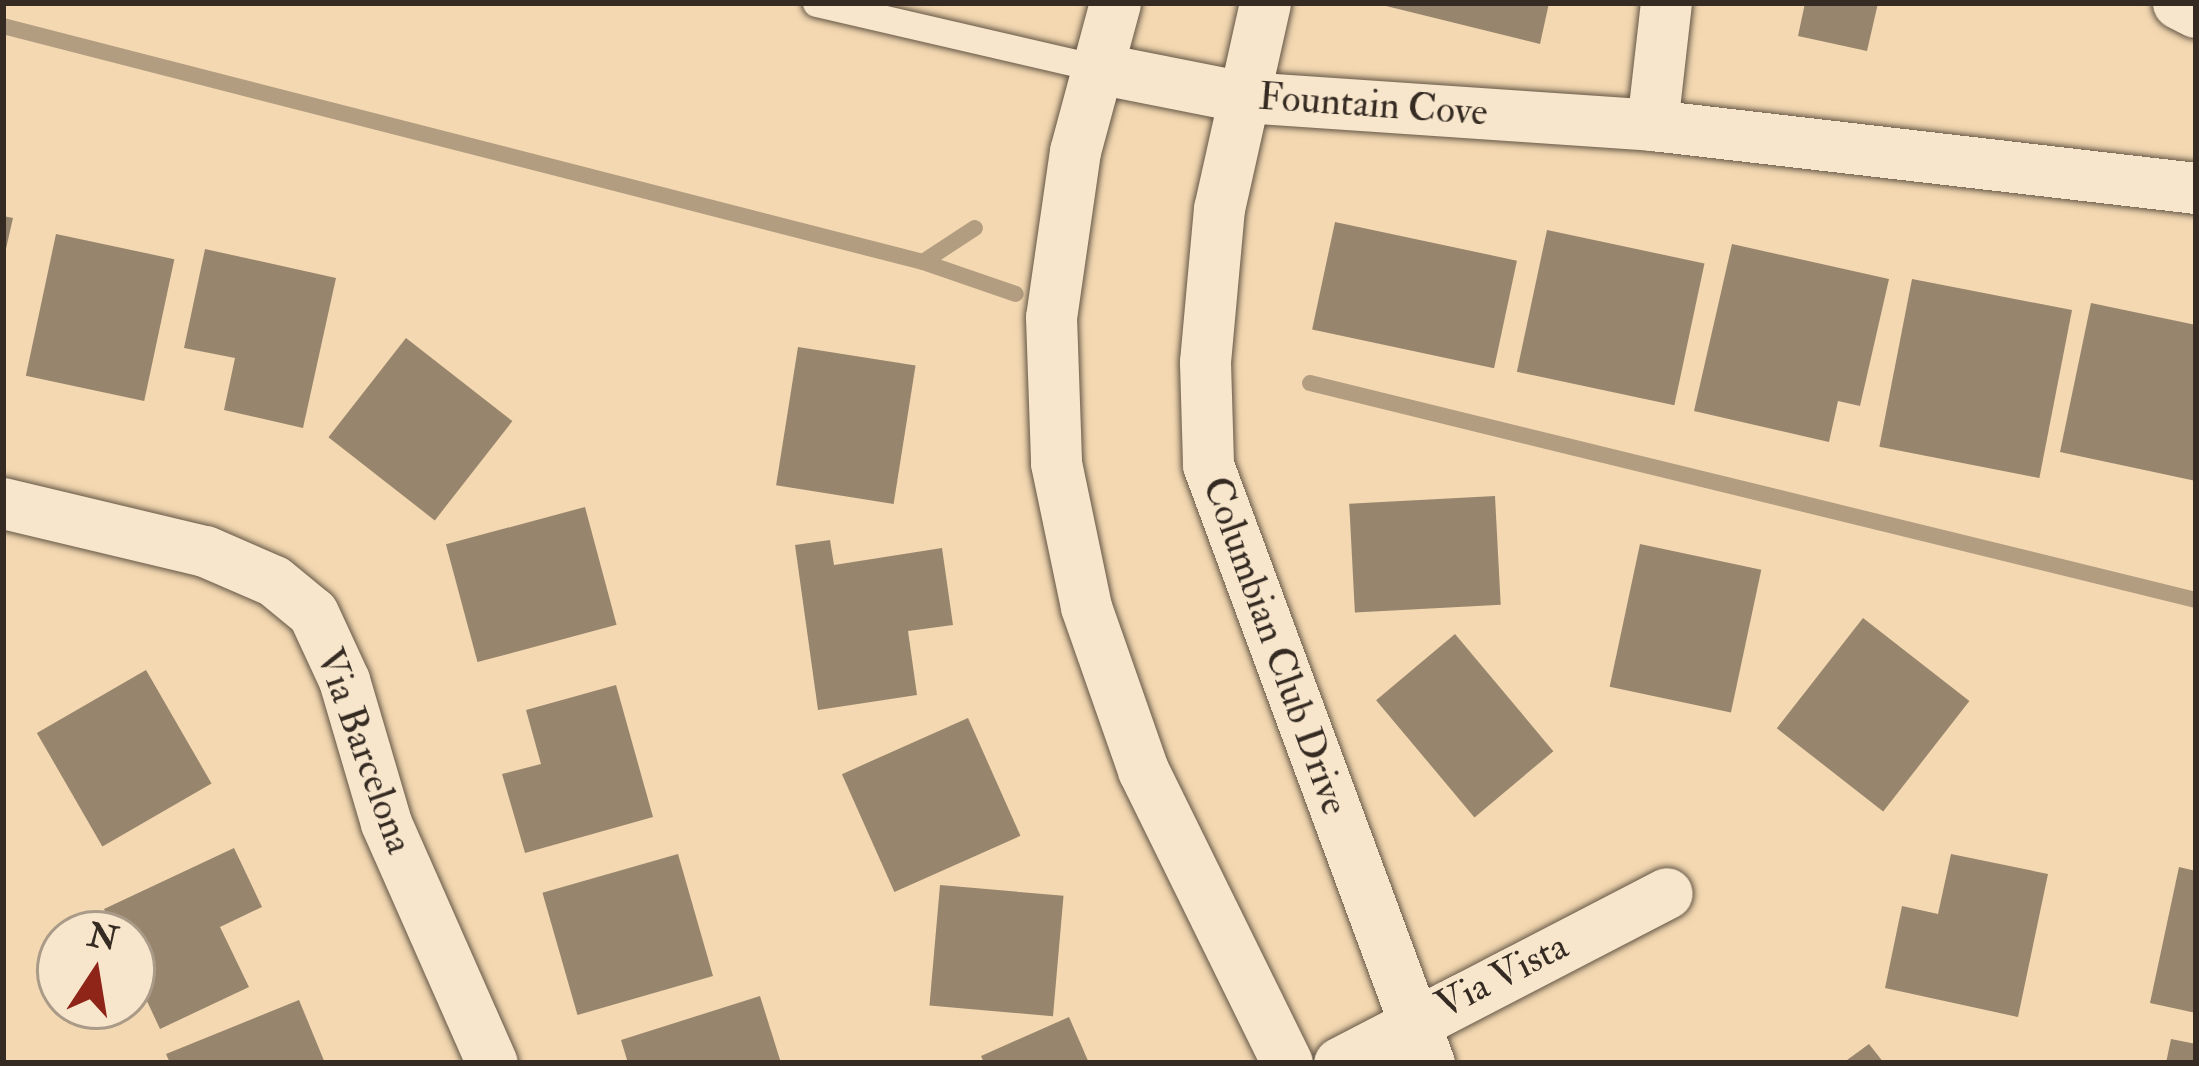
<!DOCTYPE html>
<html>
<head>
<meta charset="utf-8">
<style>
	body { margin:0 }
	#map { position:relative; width:2199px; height:1066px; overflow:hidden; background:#f3d8b1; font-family:"IM FELL Double Pica",serif }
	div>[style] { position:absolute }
	.stream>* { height:16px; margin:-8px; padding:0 8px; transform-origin:8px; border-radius:8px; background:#b29d81 }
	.building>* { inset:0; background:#98856d; transform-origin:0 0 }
	.roads { filter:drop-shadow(0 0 3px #645646) drop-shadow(0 0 3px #645646) }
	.lane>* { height:27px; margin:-13.5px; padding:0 13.5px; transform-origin:13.5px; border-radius:13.5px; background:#f7e6cc }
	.street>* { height:51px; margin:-25.5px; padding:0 25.5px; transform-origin:25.5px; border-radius:25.5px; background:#f7e6cc }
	span { translate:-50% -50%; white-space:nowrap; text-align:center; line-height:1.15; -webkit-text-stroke:12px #f7e6cc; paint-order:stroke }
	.street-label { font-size:39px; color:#352b23 }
	.frame { position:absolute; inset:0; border:6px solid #352b23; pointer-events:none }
	.north { position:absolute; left:36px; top:910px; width:120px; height:120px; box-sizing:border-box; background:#f7e6cc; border:3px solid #a99b88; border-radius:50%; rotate:12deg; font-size:33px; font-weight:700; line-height:48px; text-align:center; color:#352b23 }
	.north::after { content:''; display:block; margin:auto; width:42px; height:54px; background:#8f2418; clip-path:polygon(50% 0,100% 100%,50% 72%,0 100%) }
</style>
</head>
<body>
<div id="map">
	<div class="stream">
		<div style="left:3px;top:26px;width:950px;rotate:14.39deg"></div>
		<div style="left:923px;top:262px;width:98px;rotate:19deg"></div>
		<div style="left:923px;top:262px;width:62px;rotate:-33.2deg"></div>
		<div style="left:1310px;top:383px;width:912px;rotate:13.76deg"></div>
	</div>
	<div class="building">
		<div style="clip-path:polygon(1374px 3px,1549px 3px,1540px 44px)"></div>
		<div style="clip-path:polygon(1805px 3px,1878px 3px,1867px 51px,1798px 36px)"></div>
		<div style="clip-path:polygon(3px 216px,13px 218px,5px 253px,3px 253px)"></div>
		<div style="left:1335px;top:222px;width:186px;height:110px;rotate:12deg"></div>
		<div style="left:1547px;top:230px;width:161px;height:145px;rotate:12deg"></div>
		<div style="left:56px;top:234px;width:121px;height:145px;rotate:12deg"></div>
		<div style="clip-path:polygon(1732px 244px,1889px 279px,1860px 406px,1838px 401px,1829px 442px,1694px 411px)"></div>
		<div style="clip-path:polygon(205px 249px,336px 278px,303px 428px,224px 410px,235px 358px,184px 348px)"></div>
		<div style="left:1912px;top:279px;width:163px;height:171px;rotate:11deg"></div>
		<div style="clip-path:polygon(2091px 303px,2196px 325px,2196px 481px,2060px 452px)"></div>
		<div style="left:406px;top:338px;width:135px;height:126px;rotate:38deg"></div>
		<div style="left:798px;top:347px;width:119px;height:140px;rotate:9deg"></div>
		<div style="left:1495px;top:496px;width:109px;height:146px;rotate:87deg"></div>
		<div style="left:585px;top:507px;width:122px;height:144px;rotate:75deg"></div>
		<div style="clip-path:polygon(830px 540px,834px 565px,942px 548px,953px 625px,908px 631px,917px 695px,818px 710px,795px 545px)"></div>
		<div style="left:1640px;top:544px;width:124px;height:146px;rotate:12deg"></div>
		<div style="left:1863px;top:618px;width:135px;height:140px;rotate:38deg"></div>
		<div style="left:1455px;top:634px;width:153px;height:103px;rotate:50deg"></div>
		<div style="left:146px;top:670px;width:131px;height:126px;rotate:60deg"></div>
		<div style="clip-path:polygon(616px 685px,653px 817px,525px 853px,502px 774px,541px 764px,526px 710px)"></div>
		<div style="left:968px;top:718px;width:129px;height:138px;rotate:66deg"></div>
		<div style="clip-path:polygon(234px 848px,262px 907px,220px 927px,249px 987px,160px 1029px,132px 969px,132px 934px,116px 934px,104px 909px)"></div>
		<div style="left:678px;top:854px;width:127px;height:141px;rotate:74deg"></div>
		<div style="clip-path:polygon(1951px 854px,2048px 874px,2018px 1017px,1885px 988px,1902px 906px,1938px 914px)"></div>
		<div style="clip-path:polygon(2179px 867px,2196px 871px,2196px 1013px,2150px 1003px)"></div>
		<div style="left:940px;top:885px;width:124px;height:121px;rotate:5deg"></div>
		<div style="clip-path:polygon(760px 996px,781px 1063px,628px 1063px,621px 1040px)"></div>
		<div style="clip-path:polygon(299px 1000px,325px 1063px,170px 1063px,166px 1054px)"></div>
		<div style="clip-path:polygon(1069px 1017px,1089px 1063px,984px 1063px,981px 1056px)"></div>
		<div style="clip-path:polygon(2171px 1039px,2196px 1044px,2196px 1063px,2166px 1063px)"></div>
		<div style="clip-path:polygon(1869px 1044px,1884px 1063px,1843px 1063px)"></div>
	</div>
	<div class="roads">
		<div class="lane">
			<div style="left:816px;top:3px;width:288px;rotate:13deg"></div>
		</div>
		<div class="street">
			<div style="left:1115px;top:3px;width:153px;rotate:105.1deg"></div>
			<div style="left:1075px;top:151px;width:168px;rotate:98.2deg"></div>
			<div style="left:1051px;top:317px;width:146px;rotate:88deg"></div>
			<div style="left:1056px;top:463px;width:147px;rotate:78.2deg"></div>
			<div style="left:1086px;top:607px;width:173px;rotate:70.7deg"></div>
			<div style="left:1143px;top:770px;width:326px;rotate:63.8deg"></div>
			<div style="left:1265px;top:3px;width:210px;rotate:102.6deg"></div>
			<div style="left:1219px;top:208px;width:155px;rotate:95.2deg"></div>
			<div style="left:1205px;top:362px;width:103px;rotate:88.3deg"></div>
			<div style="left:1208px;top:465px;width:638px;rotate:69.72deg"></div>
			<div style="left:2178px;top:3px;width:20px;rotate:27deg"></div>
			<div style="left:1097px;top:68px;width:150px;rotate:11.2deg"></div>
			<div style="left:1244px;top:97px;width:409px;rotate:3.9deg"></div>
			<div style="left:1652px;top:125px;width:548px;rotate:6.61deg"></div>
			<div style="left:1652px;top:125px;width:123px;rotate:-83.5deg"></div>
			<div style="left:3px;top:503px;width:208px;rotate:13.4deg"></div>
			<div style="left:205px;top:551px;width:75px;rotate:23.5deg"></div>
			<div style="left:274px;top:581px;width:50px;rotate:39.4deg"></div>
			<div style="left:313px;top:613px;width:74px;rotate:65.2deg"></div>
			<div style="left:344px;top:680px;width:149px;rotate:73.6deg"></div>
			<div style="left:386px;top:823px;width:262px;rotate:66.2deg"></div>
			<div style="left:1339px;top:1063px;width:369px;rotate:-27.4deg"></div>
		</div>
	</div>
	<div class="street-label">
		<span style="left:1373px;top:105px;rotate:4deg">Fountain Cove</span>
		<span style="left:1275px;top:646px;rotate:70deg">Columbian Club Drive</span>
		<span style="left:364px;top:751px;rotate:70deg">Via Barcelona</span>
		<span style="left:1502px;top:976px;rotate:-27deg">Via Vista</span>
	</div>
	<div class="frame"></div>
	<div class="north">N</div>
</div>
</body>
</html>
